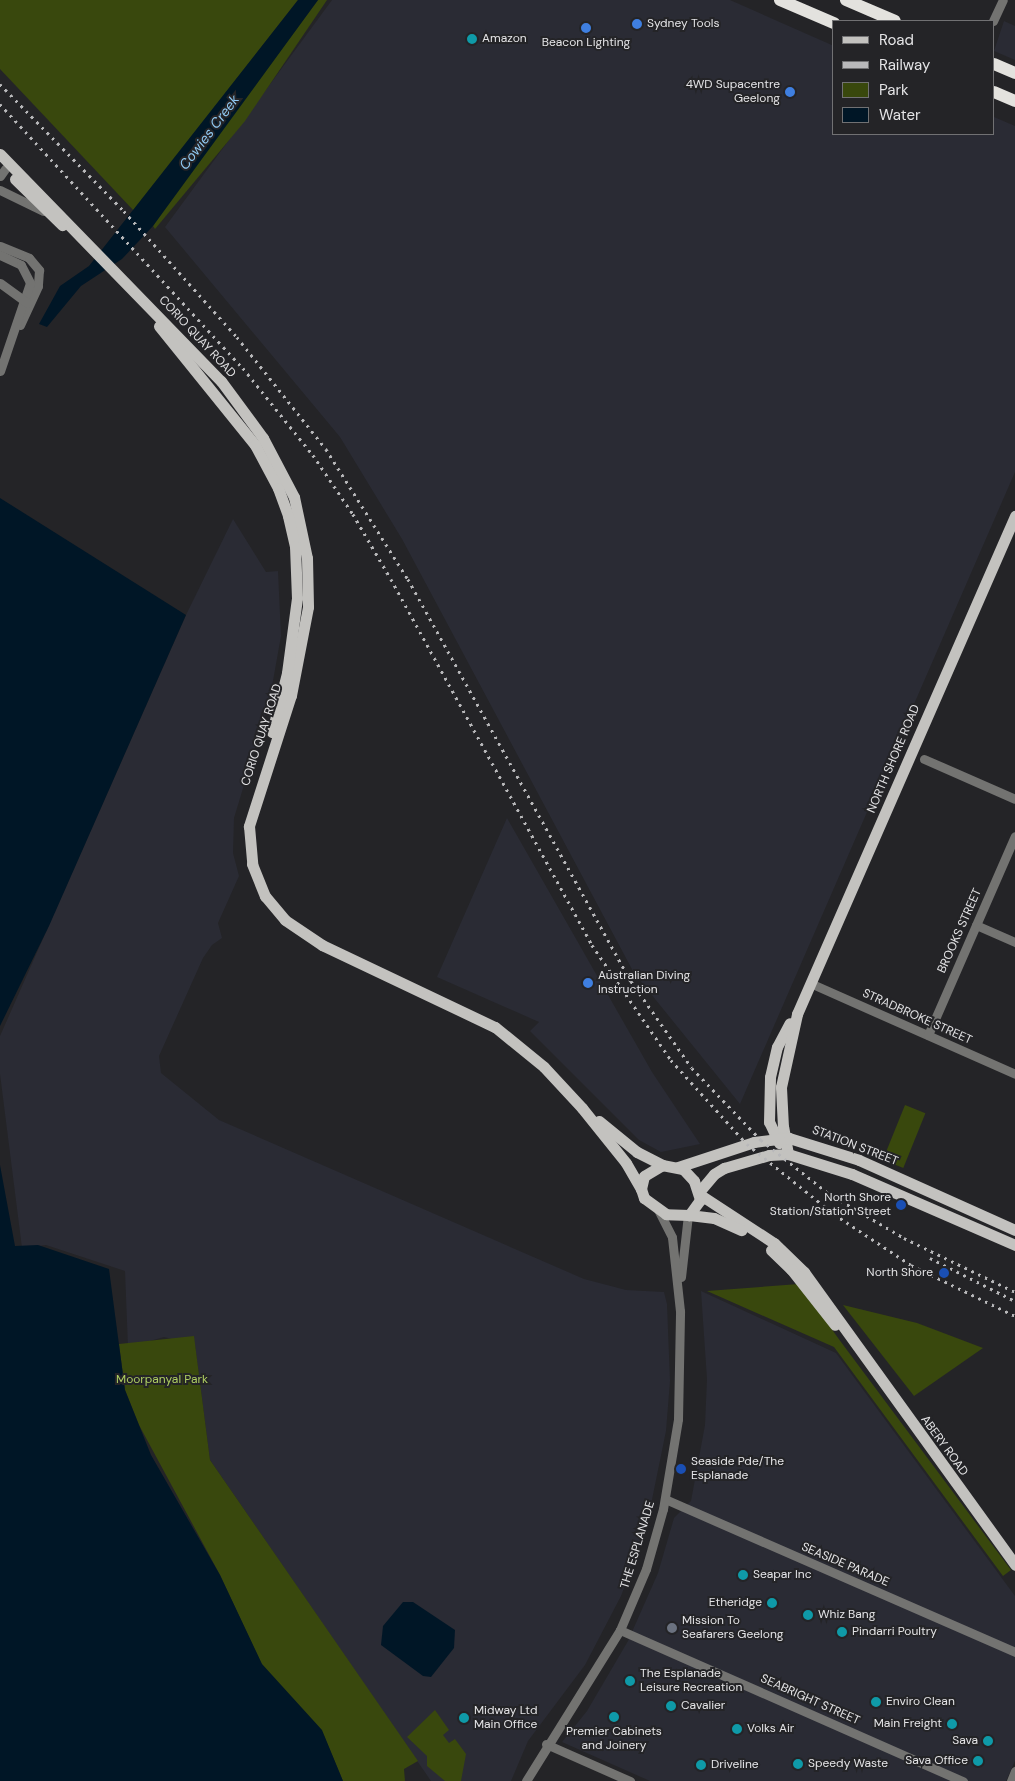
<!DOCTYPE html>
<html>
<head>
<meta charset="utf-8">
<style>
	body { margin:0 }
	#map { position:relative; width:1015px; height:1781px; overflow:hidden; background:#242427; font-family:"DM Sans",sans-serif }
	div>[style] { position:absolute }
	.built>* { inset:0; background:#2a2b34 }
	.green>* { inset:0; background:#39480d; transform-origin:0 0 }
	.water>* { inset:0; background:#001626 }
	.minor>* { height:9px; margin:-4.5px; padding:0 4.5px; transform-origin:4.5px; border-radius:4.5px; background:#737371 }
	.major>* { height:11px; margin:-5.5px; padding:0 5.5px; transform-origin:5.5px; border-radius:5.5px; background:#c3c2bf }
	.highway>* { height:12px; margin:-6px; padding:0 6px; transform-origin:6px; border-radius:6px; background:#e3e2de }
	.rail>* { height:2.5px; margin-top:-1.25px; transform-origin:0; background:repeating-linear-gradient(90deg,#b8b8ba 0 2.5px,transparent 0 7.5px) }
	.dots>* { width:14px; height:14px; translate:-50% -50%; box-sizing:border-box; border:2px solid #242427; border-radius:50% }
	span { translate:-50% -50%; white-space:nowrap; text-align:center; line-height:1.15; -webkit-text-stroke:4px #242427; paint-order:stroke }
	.poi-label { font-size:12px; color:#e4e4e6 }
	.left { translate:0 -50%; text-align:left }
	.right { translate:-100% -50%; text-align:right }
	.street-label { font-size:12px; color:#e4e4e6 }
	.park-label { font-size:12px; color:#aece62 }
	.water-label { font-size:14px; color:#91cbf5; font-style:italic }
	.legend { position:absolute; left:832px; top:20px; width:162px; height:115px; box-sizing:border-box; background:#242427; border:1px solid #717173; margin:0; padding:6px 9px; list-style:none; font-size:15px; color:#e4e4e6 }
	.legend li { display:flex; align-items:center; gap:10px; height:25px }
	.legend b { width:25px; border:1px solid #717173 }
</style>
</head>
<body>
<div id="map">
	<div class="built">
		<div style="clip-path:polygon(332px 0,730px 0,834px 46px,834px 134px,994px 134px,994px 117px,1015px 126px,1015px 472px,740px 1104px,634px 973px,402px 539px,340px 437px,165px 227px)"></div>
		<div style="clip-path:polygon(1004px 21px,1015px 26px,1015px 60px,994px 51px)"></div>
		<div style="clip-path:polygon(233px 519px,266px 572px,278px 571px,281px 636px,269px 703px,234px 818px,233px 853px,239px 876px,218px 923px,222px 938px,212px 945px,203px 958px,159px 1056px,161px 1073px,219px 1120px,584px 1279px,626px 1290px,664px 1292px,667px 1304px,670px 1381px,666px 1431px,646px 1529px,621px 1596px,585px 1665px,528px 1741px,511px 1781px,431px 1781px,210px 1460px,195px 1345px,164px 1337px,128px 1347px,125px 1271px,46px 1245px,22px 1248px,0 1074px,0 1036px,186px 615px)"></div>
		<div style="clip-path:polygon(507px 818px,652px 1072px,700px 1144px,661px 1152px,639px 1140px,530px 1031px,539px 1022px,437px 977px)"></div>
		<div style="clip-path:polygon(701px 1291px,836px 1353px,1015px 1596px,1015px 1761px,1006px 1781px,650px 1781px,562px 1742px,587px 1711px,628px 1641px,658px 1573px,674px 1518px,691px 1501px,705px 1425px,707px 1379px)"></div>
	</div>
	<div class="green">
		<div style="clip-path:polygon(0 0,298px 0,134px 211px,0 69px)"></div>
		<div style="clip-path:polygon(318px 0,327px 0,245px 121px,155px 229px,153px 226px,175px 192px)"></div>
		<div style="left:905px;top:1105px;width:22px;height:59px;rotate:22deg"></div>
		<div style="clip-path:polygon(799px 1284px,841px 1342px,1011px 1570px,1003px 1576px,834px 1347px,707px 1291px)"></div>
		<div style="clip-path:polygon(843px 1305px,917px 1323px,983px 1348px,914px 1396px)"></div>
		<div style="clip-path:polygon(194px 1336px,210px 1460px,418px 1761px,404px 1769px,405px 1781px,343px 1781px,324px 1736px,262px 1665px,220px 1575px,139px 1425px,125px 1390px,119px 1344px)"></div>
		<div style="clip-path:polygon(435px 1710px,449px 1730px,443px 1735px,449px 1743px,455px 1739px,466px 1754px,461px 1781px,445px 1781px,427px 1766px,427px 1756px,407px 1737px)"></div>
	</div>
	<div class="water">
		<div style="clip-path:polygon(298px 0,318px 0,153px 226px,122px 259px,81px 286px,47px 327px,39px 324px,60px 286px,89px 266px)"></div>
		<div style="clip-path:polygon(0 498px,186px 615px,49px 926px,0 1026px)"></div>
		<div style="clip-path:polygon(0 1165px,15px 1246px,38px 1245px,109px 1269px,125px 1390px,151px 1455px,220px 1575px,262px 1664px,322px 1730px,343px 1781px,0 1781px)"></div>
		<div style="clip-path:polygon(403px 1602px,413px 1602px,455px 1630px,454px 1648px,431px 1677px,423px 1676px,381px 1645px,383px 1626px)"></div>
	</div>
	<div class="minor">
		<div style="left:993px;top:21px;width:23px;rotate:-65deg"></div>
		<div style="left:0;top:176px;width:9px;rotate:-54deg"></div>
		<div style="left:0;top:190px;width:48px;rotate:26deg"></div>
		<div style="left:0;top:246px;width:31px;rotate:22deg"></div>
		<div style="left:29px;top:258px;width:16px;rotate:50deg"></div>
		<div style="left:39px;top:270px;width:16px;rotate:94deg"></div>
		<div style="left:38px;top:286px;width:43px;rotate:114.8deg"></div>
		<div style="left:0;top:255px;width:23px;rotate:25deg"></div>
		<div style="left:21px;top:265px;width:20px;rotate:63deg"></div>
		<div style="left:30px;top:283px;width:93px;rotate:108.8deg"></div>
		<div style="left:0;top:283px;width:34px;rotate:36deg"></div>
		<div style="left:924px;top:759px;width:99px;rotate:23.7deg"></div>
		<div style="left:976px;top:925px;width:43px;rotate:23.6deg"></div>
		<div style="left:810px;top:983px;width:224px;rotate:23.9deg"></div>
		<div style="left:928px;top:1035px;width:217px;rotate:-66.4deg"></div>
		<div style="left:681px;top:1277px;width:62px;rotate:-83.6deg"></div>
		<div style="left:665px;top:1499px;width:382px;rotate:23.6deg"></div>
		<div style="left:620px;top:1630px;width:375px;rotate:23.8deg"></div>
		<div style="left:546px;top:1744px;width:92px;rotate:23.8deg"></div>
		<div style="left:526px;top:1781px;width:178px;rotate:-58.1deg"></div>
		<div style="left:620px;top:1630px;width:66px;rotate:-66.9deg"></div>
		<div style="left:646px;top:1569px;width:62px;rotate:-74.2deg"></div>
		<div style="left:663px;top:1509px;width:91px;rotate:-80.5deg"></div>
		<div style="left:678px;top:1419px;width:108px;rotate:-88.9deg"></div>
		<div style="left:680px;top:1311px;width:74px;rotate:-96.2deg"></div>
		<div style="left:672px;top:1237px;width:30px;rotate:-117deg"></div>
		<div style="left:1011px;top:1781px;width:11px;rotate:-68deg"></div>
	</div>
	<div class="major">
		<div style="left:0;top:154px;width:317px;rotate:45.8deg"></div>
		<div style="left:221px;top:381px;width:71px;rotate:53.6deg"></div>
		<div style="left:263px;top:438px;width:67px;rotate:62.3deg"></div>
		<div style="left:294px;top:497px;width:62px;rotate:78deg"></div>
		<div style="left:307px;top:558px;width:49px;rotate:88.8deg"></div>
		<div style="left:308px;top:607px;width:90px;rotate:100.9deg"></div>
		<div style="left:291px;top:695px;width:138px;rotate:107.8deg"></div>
		<div style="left:249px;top:826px;width:38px;rotate:85deg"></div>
		<div style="left:252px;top:864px;width:35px;rotate:68deg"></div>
		<div style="left:265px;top:896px;width:31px;rotate:50deg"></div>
		<div style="left:285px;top:920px;width:45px;rotate:34deg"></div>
		<div style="left:322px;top:945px;width:191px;rotate:25.4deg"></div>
		<div style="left:495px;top:1027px;width:63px;rotate:39.2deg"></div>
		<div style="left:544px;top:1067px;width:56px;rotate:47.2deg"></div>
		<div style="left:582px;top:1108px;width:70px;rotate:51.3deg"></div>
		<div style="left:626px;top:1163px;width:30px;rotate:60deg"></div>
		<div style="left:15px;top:179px;width:66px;rotate:44.4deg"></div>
		<div style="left:159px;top:326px;width:153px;rotate:51.1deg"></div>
		<div style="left:255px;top:445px;width:49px;rotate:61.9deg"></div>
		<div style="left:278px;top:488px;width:30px;rotate:70deg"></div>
		<div style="left:288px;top:516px;width:31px;rotate:77deg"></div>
		<div style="left:295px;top:546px;width:52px;rotate:87.8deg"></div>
		<div style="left:297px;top:598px;width:76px;rotate:97.6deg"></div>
		<div style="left:287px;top:673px;width:61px;rotate:104.3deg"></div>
		<div style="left:599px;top:1121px;width:49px;rotate:39.2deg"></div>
		<div style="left:637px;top:1152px;width:29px;rotate:27deg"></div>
		<div style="left:779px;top:1143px;width:23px;rotate:-115deg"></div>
		<div style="left:769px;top:1122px;width:45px;rotate:-88.7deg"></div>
		<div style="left:770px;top:1077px;width:31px;rotate:-77deg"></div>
		<div style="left:777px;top:1047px;width:27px;rotate:-62deg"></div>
		<div style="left:788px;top:1154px;width:27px;rotate:-100deg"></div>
		<div style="left:783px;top:1127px;width:40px;rotate:-92.9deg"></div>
		<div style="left:781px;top:1087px;width:75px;rotate:-77.6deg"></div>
		<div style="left:797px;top:1014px;width:544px;rotate:-66.36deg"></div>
		<div style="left:662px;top:1165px;width:21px;rotate:11deg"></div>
		<div style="left:683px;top:1169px;width:16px;rotate:47deg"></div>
		<div style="left:694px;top:1181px;width:20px;rotate:72deg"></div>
		<div style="left:700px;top:1200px;width:19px;rotate:126deg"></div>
		<div style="left:689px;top:1215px;width:23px;rotate:-178deg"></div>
		<div style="left:666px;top:1214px;width:27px;rotate:-144deg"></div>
		<div style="left:644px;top:1198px;width:9px;rotate:-108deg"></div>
		<div style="left:641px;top:1189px;width:13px;rotate:-77deg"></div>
		<div style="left:644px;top:1176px;width:21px;rotate:-31deg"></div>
		<div style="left:678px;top:1167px;width:80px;rotate:-18.2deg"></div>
		<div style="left:754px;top:1142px;width:35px;rotate:-7deg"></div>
		<div style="left:789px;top:1138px;width:73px;rotate:17.4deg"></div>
		<div style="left:859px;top:1160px;width:171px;rotate:24.2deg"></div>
		<div style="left:699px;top:1192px;width:23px;rotate:-50deg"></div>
		<div style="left:714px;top:1174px;width:12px;rotate:-31deg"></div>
		<div style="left:724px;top:1168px;width:47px;rotate:-16.1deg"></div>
		<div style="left:769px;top:1155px;width:19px;rotate:-3deg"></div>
		<div style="left:788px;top:1154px;width:67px;rotate:17.4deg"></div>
		<div style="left:852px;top:1174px;width:178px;rotate:23.5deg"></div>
		<div style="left:699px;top:1194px;width:90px;rotate:33.2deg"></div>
		<div style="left:774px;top:1243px;width:42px;rotate:44deg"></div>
		<div style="left:804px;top:1272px;width:361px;rotate:54.2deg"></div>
		<div style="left:689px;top:1215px;width:25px;rotate:7deg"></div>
		<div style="left:714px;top:1218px;width:30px;rotate:24deg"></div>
		<div style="left:771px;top:1250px;width:28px;rotate:44deg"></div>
		<div style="left:791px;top:1269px;width:71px;rotate:51.8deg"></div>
	</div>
	<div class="highway">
		<div style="left:780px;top:0;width:59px;rotate:23.1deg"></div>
		<div style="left:846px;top:0;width:53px;rotate:23.2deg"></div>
		<div style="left:994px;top:64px;width:23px;rotate:23deg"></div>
		<div style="left:994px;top:92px;width:23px;rotate:23deg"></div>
	</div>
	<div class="rail">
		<div style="left:0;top:84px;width:177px;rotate:45.7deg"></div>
		<div style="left:124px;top:211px;width:169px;rotate:48.1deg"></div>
		<div style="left:237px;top:337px;width:143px;rotate:51.5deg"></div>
		<div style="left:326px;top:449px;width:154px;rotate:57.8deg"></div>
		<div style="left:408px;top:579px;width:460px;rotate:61deg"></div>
		<div style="left:631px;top:981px;width:106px;rotate:55deg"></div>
		<div style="left:692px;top:1068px;width:100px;rotate:46.2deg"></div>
		<div style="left:761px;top:1140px;width:85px;rotate:38.3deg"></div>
		<div style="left:828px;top:1193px;width:88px;rotate:30.6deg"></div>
		<div style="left:904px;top:1238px;width:123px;rotate:25.9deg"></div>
		<div style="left:0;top:104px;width:359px;rotate:47.4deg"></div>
		<div style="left:243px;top:368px;width:112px;rotate:51.2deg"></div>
		<div style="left:313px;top:455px;width:71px;rotate:55.9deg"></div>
		<div style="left:353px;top:514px;width:75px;rotate:59.7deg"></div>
		<div style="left:391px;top:579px;width:418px;rotate:61.2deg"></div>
		<div style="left:592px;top:945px;width:140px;rotate:55.5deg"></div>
		<div style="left:671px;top:1060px;width:113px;rotate:47.9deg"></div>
		<div style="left:747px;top:1144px;width:112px;rotate:38.8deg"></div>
		<div style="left:834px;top:1214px;width:92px;rotate:33.5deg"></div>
		<div style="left:911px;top:1265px;width:116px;rotate:26.1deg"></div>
		<div style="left:930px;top:1258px;width:95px;rotate:26.8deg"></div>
	</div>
	<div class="dots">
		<div style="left:637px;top:24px;background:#3f7fe0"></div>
		<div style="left:586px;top:28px;background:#3f7fe0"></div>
		<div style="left:472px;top:39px;background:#0f9aa8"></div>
		<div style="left:790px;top:92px;background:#3f7fe0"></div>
		<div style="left:588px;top:983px;background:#3f7fe0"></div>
		<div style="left:901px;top:1205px;background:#1a4fb4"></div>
		<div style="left:944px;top:1273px;background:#1a4fb4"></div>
		<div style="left:681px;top:1469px;background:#1a4fb4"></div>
		<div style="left:743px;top:1575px;background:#0f9aa8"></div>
		<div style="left:772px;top:1603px;background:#0f9aa8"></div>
		<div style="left:808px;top:1615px;background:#0f9aa8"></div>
		<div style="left:672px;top:1628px;background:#6b7280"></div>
		<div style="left:842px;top:1632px;background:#0f9aa8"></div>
		<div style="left:630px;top:1681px;background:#0f9aa8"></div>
		<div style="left:876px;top:1702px;background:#0f9aa8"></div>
		<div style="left:671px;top:1706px;background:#0f9aa8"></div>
		<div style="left:614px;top:1717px;background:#0f9aa8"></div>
		<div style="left:464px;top:1718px;background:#0f9aa8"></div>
		<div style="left:952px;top:1724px;background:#0f9aa8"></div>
		<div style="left:737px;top:1729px;background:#0f9aa8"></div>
		<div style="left:988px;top:1741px;background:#0f9aa8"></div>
		<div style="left:978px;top:1761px;background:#0f9aa8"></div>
		<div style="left:798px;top:1764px;background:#0f9aa8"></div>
		<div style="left:701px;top:1765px;background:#0f9aa8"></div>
	</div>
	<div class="poi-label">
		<span class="left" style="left:647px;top:24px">Sydney Tools</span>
		<span class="left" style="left:482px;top:39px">Amazon</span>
		<span style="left:586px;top:43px">Beacon Lighting</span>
		<span class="right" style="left:780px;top:92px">4WD Supacentre<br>Geelong</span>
		<span class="left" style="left:598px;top:983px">Australian Diving<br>Instruction</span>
		<span class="right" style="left:891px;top:1205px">North Shore<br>Station/Station Street</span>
		<span class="right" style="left:933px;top:1273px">North Shore</span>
		<span class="left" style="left:691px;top:1469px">Seaside Pde/The<br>Esplanade</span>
		<span class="left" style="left:753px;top:1575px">Seapar Inc</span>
		<span class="right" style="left:762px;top:1603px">Etheridge</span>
		<span class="left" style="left:818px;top:1615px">Whiz Bang</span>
		<span class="left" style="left:682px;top:1628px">Mission To<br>Seafarers Geelong</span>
		<span class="left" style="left:852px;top:1632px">Pindarri Poultry</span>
		<span class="left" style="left:640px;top:1681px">The Esplanade<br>Leisure Recreation</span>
		<span class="left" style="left:886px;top:1702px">Enviro Clean</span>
		<span class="left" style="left:681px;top:1706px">Cavalier</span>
		<span class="left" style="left:474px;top:1718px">Midway Ltd<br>Main Office</span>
		<span class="right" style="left:942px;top:1724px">Main Freight</span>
		<span class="left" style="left:747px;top:1729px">Volks Air</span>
		<span style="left:614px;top:1739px">Premier Cabinets<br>and Joinery</span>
		<span class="right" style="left:978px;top:1741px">Sava</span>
		<span class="right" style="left:968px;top:1761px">Sava Office</span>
		<span class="left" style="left:808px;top:1764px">Speedy Waste</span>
		<span class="left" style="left:711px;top:1765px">Driveline</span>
	</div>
	<div class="street-label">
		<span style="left:197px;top:337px;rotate:47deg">CORIO QUAY ROAD</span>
		<span style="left:262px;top:735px;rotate:-72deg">CORIO QUAY ROAD</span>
		<span style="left:894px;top:759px;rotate:-67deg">NORTH SHORE ROAD</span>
		<span style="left:960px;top:931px;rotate:-66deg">BROOKS STREET</span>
		<span style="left:917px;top:1017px;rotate:24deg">STRADBROKE STREET</span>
		<span style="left:855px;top:1146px;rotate:21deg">STATION STREET</span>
		<span style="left:944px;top:1446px;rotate:54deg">ABERY ROAD</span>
		<span style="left:638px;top:1545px;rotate:-73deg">THE ESPLANADE</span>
		<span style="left:845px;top:1565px;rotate:23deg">SEASIDE PARADE</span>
		<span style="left:810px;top:1700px;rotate:24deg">SEABRIGHT STREET</span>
	</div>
	<div class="park-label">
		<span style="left:162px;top:1380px">Moorpanyal Park</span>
	</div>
	<div class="water-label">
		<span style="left:209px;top:132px;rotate:-53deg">Cowies Creek</span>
	</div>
	<ul class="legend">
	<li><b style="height:6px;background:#c3c2bf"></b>Road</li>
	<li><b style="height:6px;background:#b8b8ba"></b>Railway</li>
	<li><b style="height:14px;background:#39480d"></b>Park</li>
	<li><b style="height:14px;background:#001626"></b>Water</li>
	</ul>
</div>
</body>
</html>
